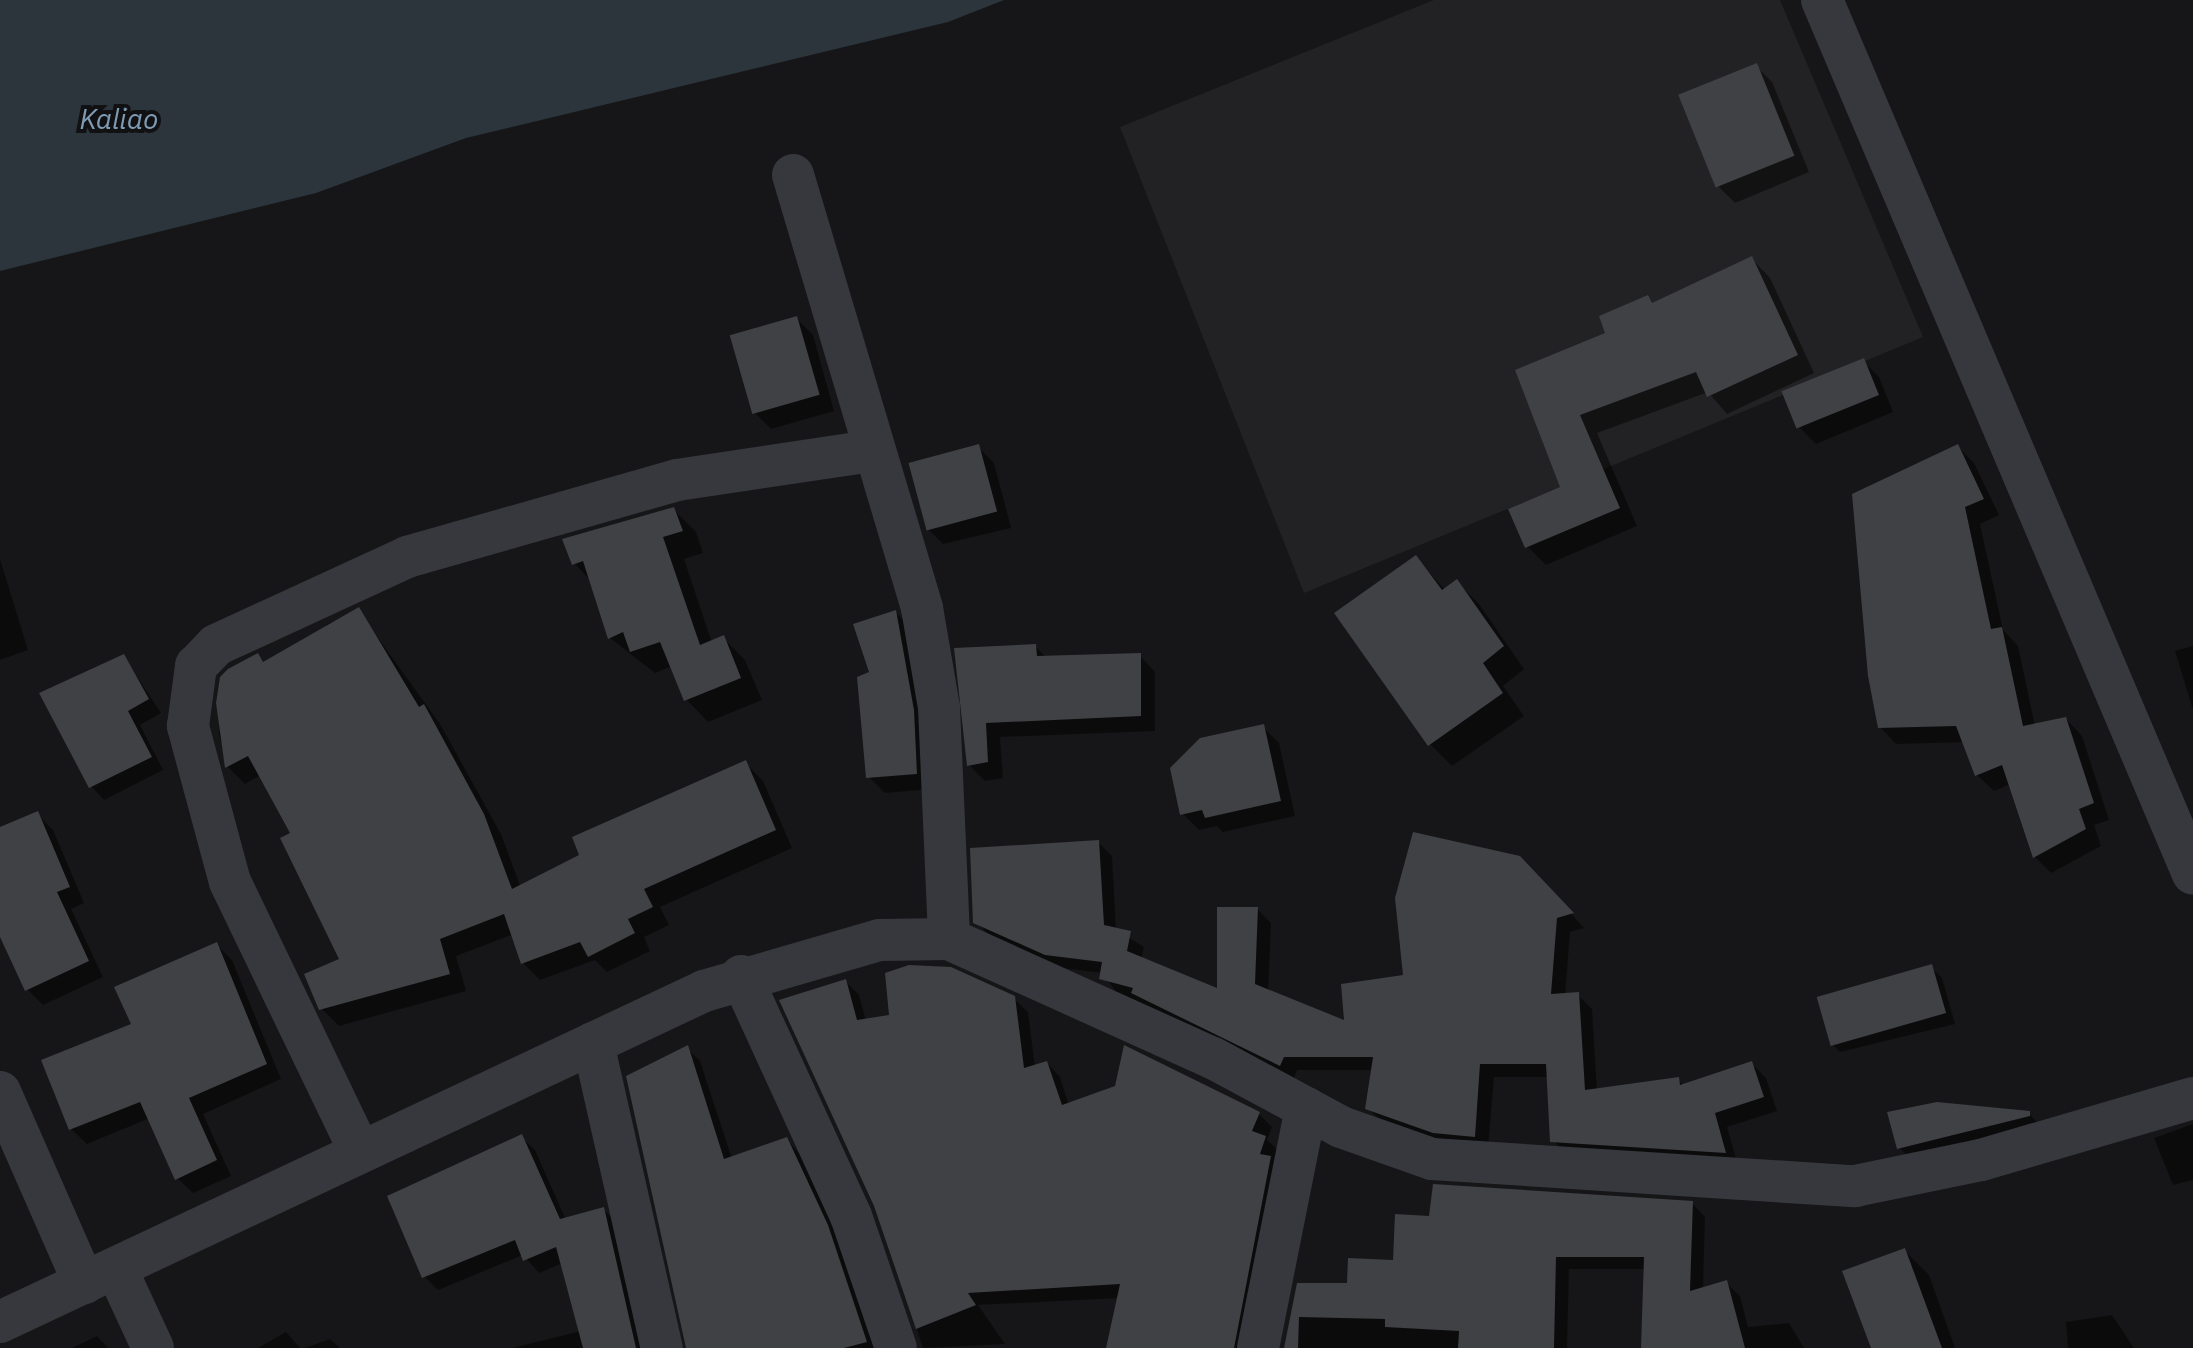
<!DOCTYPE html>
<html>
<head>
<meta charset="utf-8">
<style>
	body { margin:0 }
	#map { position:relative; width:2193px; height:1348px; overflow:hidden; background:#161618; font-family:"IBM Plex Sans",sans-serif }
	div>[style] { position:absolute }
	.built>* { inset:0; background:#222225 }
	.water>* { inset:0; background:#2c353c }
	.shadow>* { inset:0; background:#0007 }
	.building>* { inset:0; background:#404145; transform-origin:0 0 }
	.minor>* { height:42px; margin:-21px; padding:0 21px; transform-origin:21px; border-radius:21px; background:#37383d }
	span { translate:-50% -50%; white-space:nowrap; text-align:center; line-height:1.15; -webkit-text-stroke:8px #111113; paint-order:stroke }
	.water-label { font-size:28px; color:#7f9bb3; font-style:italic }
</style>
</head>
<body>
<div id="map">
	<div class="built">
		<div style="clip-path:polygon(1434px 0,1780px 0,1923px 337px,1304px 593px,1120px 127px)"></div>
	</div>
	<div class="water">
		<div style="clip-path:polygon(0 0,1004px 0,948px 22px,466px 138px,316px 193px,0 271px)"></div>
	</div>
	<div class="shadow">
		<div style="clip-path:polygon(1756px 66px,1772px 82px,1809px 172px,1735px 203px,1719px 187px)"></div>
		<div style="clip-path:polygon(1752px 259px,1770px 278px,1814px 373px,1727px 414px,1708px 392px,1597px 433px,1637px 526px,1546px 565px,1527px 546px,1563px 488px,1518px 371px,1609px 334px,1648px 298px,1654px 305px)"></div>
		<div style="clip-path:polygon(797px 319px,813px 335px,834px 411px,771px 429px,755px 413px)"></div>
		<div style="clip-path:polygon(1863px 361px,1879px 377px,1893px 412px,1816px 444px,1800px 428px)"></div>
		<div style="clip-path:polygon(978px 447px,994px 463px,1011px 528px,943px 544px,927px 528px)"></div>
		<div style="clip-path:polygon(1958px 447px,1974px 463px,1999px 515px,1980px 524px,2003px 630px,2018px 646px,2035px 726px,2066px 719px,2082px 736px,2109px 820px,2094px 825px,2101px 846px,2051px 873px,2035px 857px,2011px 784px,1994px 791px,1977px 775px,1965px 742px,1896px 744px,1880px 727px)"></div>
		<div style="clip-path:polygon(674px 510px,696px 532px,703px 553px,684px 559px,712px 643px,723px 638px,745px 660px,762px 700px,708px 722px,686px 699px,672px 666px,655px 673px,610px 638px,592px 582px,574px 563px)"></div>
		<div style="clip-path:polygon(1416px 558px,1445px 590px,1457px 582px,1479px 604px,1524px 669px,1503px 686px,1524px 716px,1452px 766px,1430px 744px)"></div>
		<div style="clip-path:polygon(0 559px,28px 650px,0 660px)"></div>
		<div style="clip-path:polygon(358px 610px,440px 724px,501px 834px,521px 888px,745px 763px,763px 781px,792px 848px,660px 907px,669px 925px,644px 937px,650px 951px,607px 972px,595px 960px,540px 980px,523px 963px,514px 934px,456px 956px,466px 991px,339px 1026px,321px 1008px,342px 960px,294px 834px,261px 775px,245px 784px,228px 767px,219px 735px,222px 679px,258px 656px,265px 664px,329px 631px,326px 625px)"></div>
		<div style="clip-path:polygon(896px 613px,912px 628px,932px 789px,885px 793px,869px 777px,872px 674px)"></div>
		<div style="clip-path:polygon(1035px 646px,1047px 658px,1140px 656px,1155px 672px,1155px 731px,1000px 737px,1003px 778px,985px 781px,969px 765px,957px 650px)"></div>
		<div style="clip-path:polygon(2193px 646px,2193px 710px,2175px 651px)"></div>
		<div style="clip-path:polygon(124px 657px,161px 713px,140px 725px,163px 770px,104px 800px,91px 786px)"></div>
		<div style="clip-path:polygon(1263px 727px,1279px 743px,1295px 816px,1223px 832px,1217px 826px,1199px 830px,1183px 814px)"></div>
		<div style="clip-path:polygon(37px 814px,53px 830px,84px 903px,71px 909px,103px 977px,43px 1005px,27px 989px,0 920px,0 829px)"></div>
		<div style="clip-path:polygon(1098px 842px,1112px 856px,1116px 930px,1144px 947px,1141px 960px,1220px 992px,1257px 909px,1271px 923px,1268px 992px,1347px 1024px,1534px 873px,1584px 928px,1570px 932px,1565px 996px,1578px 995px,1592px 1009px,1597px 1091px,1678px 1080px,1684px 1086px,1752px 1064px,1766px 1078px,1777px 1111px,1727px 1127px,1738px 1165px,1567px 1155px,1553px 1140px,1549px 1077px,1494px 1077px,1488px 1149px,1449px 1146px,1382px 1122px,1368px 1108px,1373px 1070px,1297px 1070px,1294px 1078px,1116px 992px,1103px 973px,1061px 968px,990px 936px,976px 921px)"></div>
		<div style="clip-path:polygon(217px 945px,232px 960px,281px 1079px,203px 1114px,231px 1176px,193px 1193px,177px 1178px,150px 1118px,87px 1144px,71px 1129px,44px 1061px,134px 1025px)"></div>
		<div style="clip-path:polygon(1931px 967px,1942px 978px,1955px 1024px,1840px 1052px,1829px 1041px)"></div>
		<div style="clip-path:polygon(846px 982px,859px 995px,866px 1021px,1013px 998px,1028px 1012px,1035px 1067px,1047px 1063px,1060px 1077px,1069px 1105px,1259px 1114px,1272px 1127px,1267px 1140px,1279px 1151px,1248px 1348px,1109px 1348px,1120px 1298px,978px 1305px,1005px 1344px,923px 1348px,876px 1205px)"></div>
		<div style="clip-path:polygon(687px 1048px,700px 1061px,732px 1159px,787px 1140px,800px 1154px,840px 1241px,877px 1348px,689px 1348px)"></div>
		<div style="clip-path:polygon(2028px 1113px,2043px 1128px,1914px 1163px,1900px 1148px)"></div>
		<div style="clip-path:polygon(2193px 1124px,2193px 1180px,2173px 1185px,2154px 1138px)"></div>
		<div style="clip-path:polygon(521px 1137px,535px 1150px,566px 1220px,604px 1210px,617px 1223px,646px 1348px,512px 1348px,581px 1331px,563px 1263px,539px 1273px,523px 1255px,438px 1290px,424px 1276px)"></div>
		<div style="clip-path:polygon(1692px 1203px,1705px 1217px,1703px 1290px,1726px 1283px,1740px 1296px,1748px 1327px,1789px 1323px,1804px 1348px,1656px 1348px,1646px 1269px,1569px 1269px,1567px 1348px,1284px 1348px,1298px 1285px,1350px 1285px,1395px 1262px,1431px 1218px)"></div>
		<div style="clip-path:polygon(1905px 1251px,1929px 1275px,1955px 1348px,1873px 1348px)"></div>
		<div style="clip-path:polygon(2112px 1315px,2134px 1348px,2068px 1348px,2066px 1322px)"></div>
		<div style="clip-path:polygon(286px 1332px,300px 1348px,258px 1348px)"></div>
		<div style="clip-path:polygon(97px 1336px,108px 1348px,72px 1348px)"></div>
		<div style="clip-path:polygon(330px 1339px,340px 1348px,305px 1348px)"></div>
	</div>
	<div class="building">
		<div style="left:1757px;top:63px;width:100px;height:85px;rotate:68deg"></div>
		<div style="clip-path:polygon(1752px 256px,1798px 355px,1707px 397px,1696px 372px,1580px 415px,1620px 508px,1525px 548px,1508px 509px,1560px 487px,1515px 370px,1605px 333px,1599px 316px,1648px 295px,1652px 303px)"></div>
		<div style="left:797px;top:316px;width:82px;height:70px;rotate:74deg"></div>
		<div style="left:1864px;top:358px;width:40px;height:89px;rotate:68deg"></div>
		<div style="left:979px;top:444px;width:70px;height:73px;rotate:75deg"></div>
		<div style="clip-path:polygon(1958px 444px,1984px 499px,1965px 507px,1991px 629px,2002px 627px,2023px 726px,2066px 717px,2094px 803px,2079px 809px,2086px 829px,2033px 858px,2002px 765px,1975px 776px,1956px 726px,1878px 728px,1868px 676px,1852px 494px)"></div>
		<div style="clip-path:polygon(674px 507px,683px 531px,663px 537px,700px 645px,724px 635px,741px 678px,684px 701px,660px 642px,630px 652px,623px 632px,608px 639px,583px 561px,572px 565px,562px 539px)"></div>
		<div style="clip-path:polygon(1416px 555px,1442px 590px,1457px 579px,1504px 646px,1483px 663px,1503px 693px,1428px 746px,1334px 613px)"></div>
		<div style="clip-path:polygon(359px 607px,419px 707px,424px 704px,484px 814px,512px 889px,579px 855px,572px 837px,746px 760px,776px 830px,644px 889px,653px 907px,628px 919px,635px 933px,588px 957px,580px 942px,521px 964px,504px 914px,440px 939px,450px 974px,319px 1010px,304px 974px,339px 959px,280px 838px,290px 833px,248px 756px,225px 768px,216px 703px,220px 677px,228px 669px,258px 653px,263px 662px)"></div>
		<div style="clip-path:polygon(896px 610px,914px 710px,917px 774px,866px 778px,857px 677px,869px 672px,853px 624px)"></div>
		<div style="clip-path:polygon(1036px 644px,1037px 656px,1141px 653px,1141px 716px,986px 723px,988px 762px,967px 766px,954px 648px)"></div>
		<div style="clip-path:polygon(124px 654px,149px 699px,128px 711px,152px 757px,89px 788px,39px 693px)"></div>
		<div style="clip-path:polygon(1264px 724px,1281px 801px,1205px 818px,1202px 810px,1180px 815px,1170px 768px,1200px 738px)"></div>
		<div style="clip-path:polygon(38px 811px,70px 887px,57px 892px,89px 961px,25px 991px,0 937px,0 827px)"></div>
		<div style="clip-path:polygon(1413px 832px,1520px 856px,1574px 913px,1557px 918px,1551px 994px,1579px 992px,1585px 1090px,1679px 1077px,1680px 1085px,1752px 1061px,1764px 1097px,1715px 1113px,1726px 1153px,1550px 1142px,1546px 1064px,1480px 1064px,1475px 1137px,1433px 1133px,1365px 1109px,1373px 1057px,1284px 1057px,1280px 1066px,1131px 993px,1133px 988px,1099px 979px,1102px 962px,1045px 955px,973px 923px,970px 848px,1099px 840px,1104px 925px,1131px 931px,1127px 951px,1217px 988px,1217px 907px,1258px 907px,1255px 984px,1344px 1020px,1341px 984px,1403px 975px,1395px 898px)"></div>
		<div style="clip-path:polygon(217px 942px,267px 1064px,189px 1098px,217px 1160px,175px 1180px,140px 1102px,69px 1130px,41px 1060px,131px 1024px,114px 987px)"></div>
		<div style="left:1932px;top:964px;width:51px;height:120px;rotate:74deg"></div>
		<div style="clip-path:polygon(909px 965px,951px 967px,1015px 996px,1024px 1068px,1047px 1061px,1062px 1105px,1115px 1086px,1124px 1045px,1260px 1112px,1252px 1131px,1266px 1136px,1260px 1154px,1271px 1156px,1234px 1348px,1106px 1348px,1120px 1284px,968px 1293px,976px 1305px,916px 1329px,874px 1206px,779px 1000px,846px 979px,857px 1020px,889px 1015px,885px 973px)"></div>
		<div style="clip-path:polygon(688px 1045px,724px 1159px,787px 1137px,828px 1225px,867px 1342px,844px 1348px,686px 1348px,626px 1076px)"></div>
		<div style="clip-path:polygon(1937px 1102px,2030px 1111px,2030px 1116px,1897px 1149px,1887px 1112px)"></div>
		<div style="clip-path:polygon(522px 1134px,560px 1219px,604px 1207px,636px 1348px,583px 1348px,556px 1247px,523px 1261px,515px 1240px,422px 1278px,387px 1196px)"></div>
		<div style="clip-path:polygon(1433px 1184px,1693px 1201px,1690px 1291px,1727px 1280px,1745px 1348px,1641px 1348px,1644px 1257px,1556px 1257px,1554px 1348px,1458px 1348px,1459px 1331px,1385px 1327px,1385px 1319px,1299px 1317px,1298px 1348px,1284px 1348px,1297px 1283px,1347px 1283px,1348px 1258px,1393px 1260px,1395px 1214px,1429px 1216px)"></div>
		<div style="clip-path:polygon(1905px 1248px,1942px 1348px,1871px 1348px,1842px 1271px)"></div>
	</div>
	<div class="minor">
		<div style="left:1822px;top:0;width:949px;rotate:67deg"></div>
		<div style="left:793px;top:175px;width:452px;rotate:73.4deg"></div>
		<div style="left:922px;top:608px;width:100px;rotate:80.3deg"></div>
		<div style="left:939px;top:707px;width:232px;rotate:87.5deg"></div>
		<div style="left:741px;top:976px;width:264px;rotate:65.4deg"></div>
		<div style="left:851px;top:1216px;width:139px;rotate:71.2deg"></div>
		<div style="left:593px;top:1043px;width:313px;rotate:77.3deg"></div>
		<div style="left:0;top:1092px;width:209px;rotate:66.3deg"></div>
		<div style="left:360px;top:1152px;width:300px;rotate:-115.7deg"></div>
		<div style="left:230px;top:882px;width:162px;rotate:-105.1deg"></div>
		<div style="left:188px;top:726px;width:61px;rotate:-82.4deg"></div>
		<div style="left:196px;top:666px;width:29px;rotate:-46deg"></div>
		<div style="left:216px;top:645px;width:210px;rotate:-24.7deg"></div>
		<div style="left:407px;top:557px;width:281px;rotate:-15.9deg"></div>
		<div style="left:677px;top:480px;width:197px;rotate:-8.5deg"></div>
		<div style="left:116px;top:1268px;width:88px;rotate:65.2deg"></div>
		<div style="left:0;top:1322px;width:778px;rotate:-25.18deg"></div>
		<div style="left:704px;top:991px;width:183px;rotate:-16.2deg"></div>
		<div style="left:880px;top:940px;width:69px;rotate:-0.8deg"></div>
		<div style="left:949px;top:939px;width:290px;rotate:24.3deg"></div>
		<div style="left:1213px;top:1058px;width:145px;rotate:28.3deg"></div>
		<div style="left:1341px;top:1127px;width:96px;rotate:19.4deg"></div>
		<div style="left:1432px;top:1159px;width:424px;rotate:3.7deg"></div>
		<div style="left:1855px;top:1186px;width:129px;rotate:-11.7deg"></div>
		<div style="left:1981px;top:1160px;width:221px;rotate:-16.3deg"></div>
		<div style="left:1258px;top:1348px;width:245px;rotate:-78.7deg"></div>
	</div>
	<div class="water-label">
		<span style="left:119px;top:119px">Kaliao</span>
	</div>
</div>
</body>
</html>
